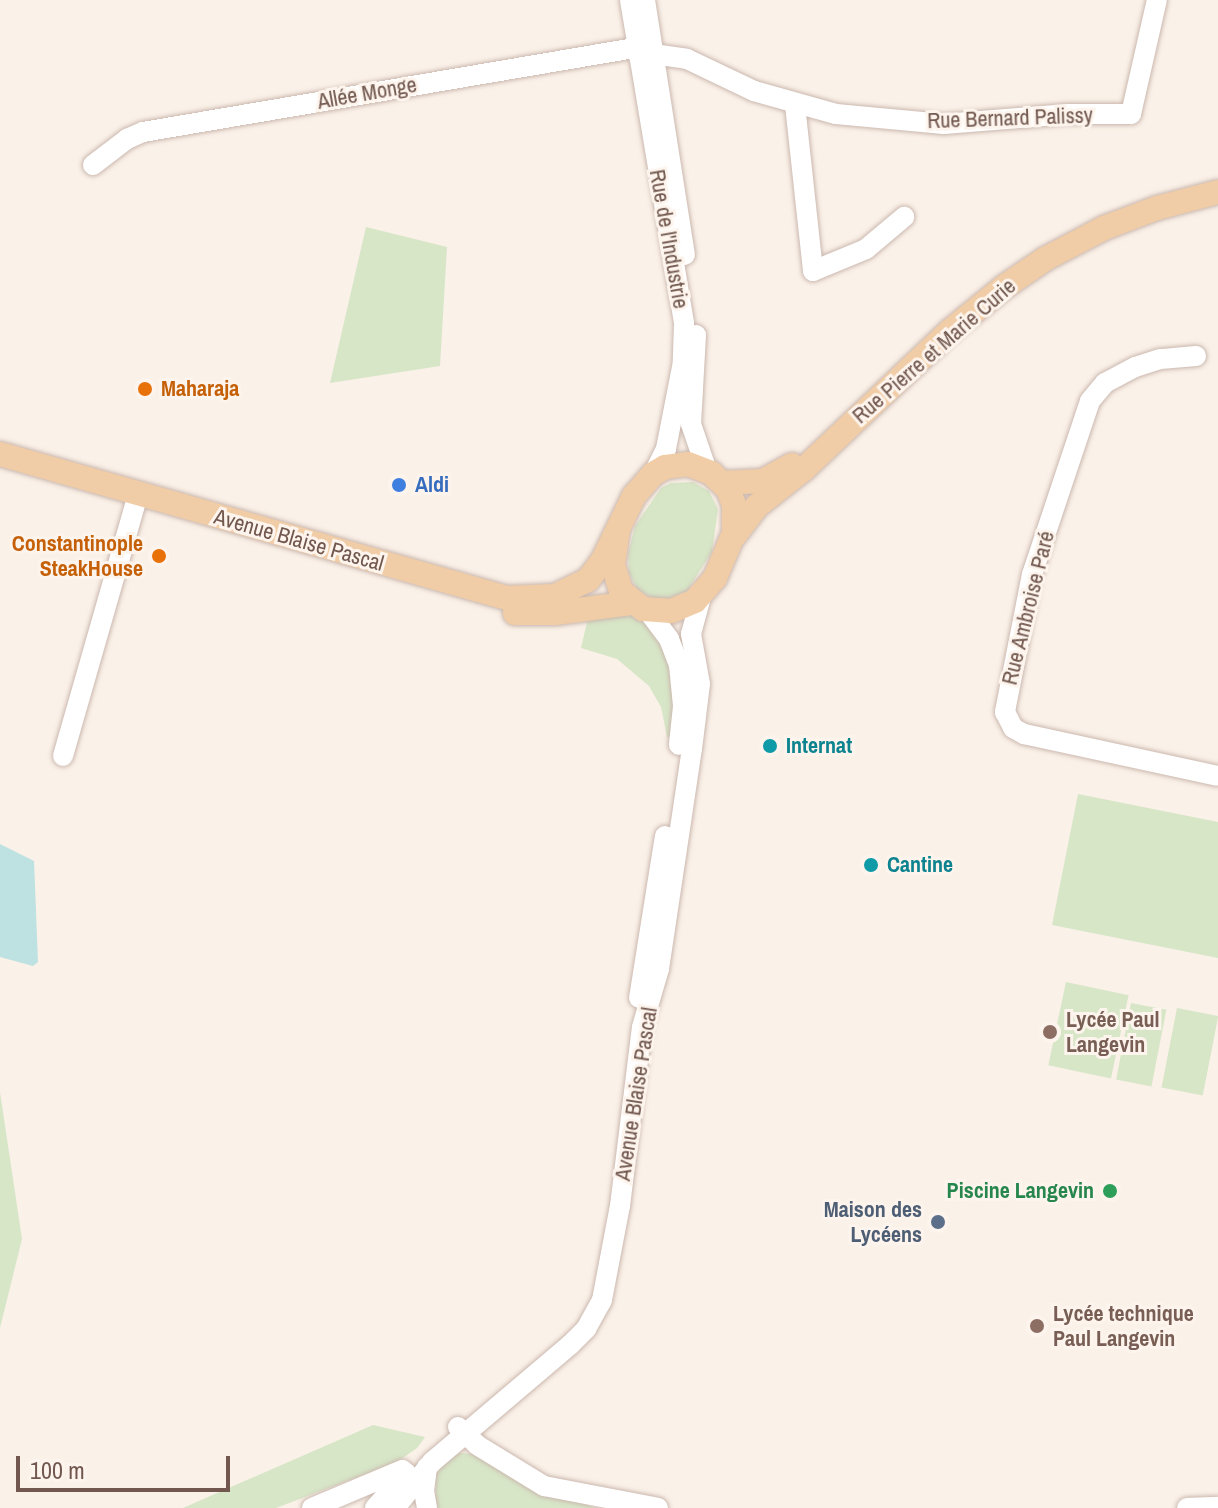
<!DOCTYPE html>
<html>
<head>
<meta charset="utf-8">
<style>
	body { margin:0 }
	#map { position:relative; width:1218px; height:1508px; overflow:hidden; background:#faf1e8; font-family:"Archivo Narrow",sans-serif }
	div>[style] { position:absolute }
	.green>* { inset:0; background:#d7e6c7; transform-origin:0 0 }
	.water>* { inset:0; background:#bee1e2 }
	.roads { filter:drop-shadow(0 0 2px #cbb8af) drop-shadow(0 0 2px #cbb8af) }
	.minor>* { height:20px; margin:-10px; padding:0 10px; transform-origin:10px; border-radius:10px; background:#fff }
	.major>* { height:24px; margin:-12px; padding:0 12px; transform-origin:12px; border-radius:12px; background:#f1cda7 }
	.dots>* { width:22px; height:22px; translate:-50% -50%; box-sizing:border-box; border:4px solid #fdf5ed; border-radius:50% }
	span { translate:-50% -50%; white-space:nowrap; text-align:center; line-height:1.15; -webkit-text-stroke:6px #fdf5ed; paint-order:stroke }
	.street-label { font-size:22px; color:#71574e }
	.food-label { font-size:22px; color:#c56008; font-weight:700 }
	.left { translate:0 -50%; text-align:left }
	.right { translate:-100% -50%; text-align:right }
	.shop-label { font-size:22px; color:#366cbe; font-weight:700 }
	.culture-label { font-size:22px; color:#0d838f; font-weight:700 }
	.education-label { font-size:22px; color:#785e54; font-weight:700 }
	.leisure-label { font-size:22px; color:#27864d; font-weight:700 }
	.service-label { font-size:22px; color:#4e5e75; font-weight:700 }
	.scale { position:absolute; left:16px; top:1456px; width:214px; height:36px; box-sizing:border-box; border:4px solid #71574e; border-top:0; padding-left:10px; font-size:24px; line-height:28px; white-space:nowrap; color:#71574e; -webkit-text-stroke:6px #fdf5ed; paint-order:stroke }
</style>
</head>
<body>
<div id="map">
	<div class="green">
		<div style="clip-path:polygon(366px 227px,447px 247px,440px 366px,330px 383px)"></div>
		<div style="clip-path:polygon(693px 482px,709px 491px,718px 509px,712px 552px,687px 591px,668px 599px,652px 598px,637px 589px,629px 573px,628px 554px,635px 526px,661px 488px,671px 483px)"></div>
		<div style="clip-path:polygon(623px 612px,651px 626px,674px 670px,675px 739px,667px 737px,661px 707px,649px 686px,617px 659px,581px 648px,587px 622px,595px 615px)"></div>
		<div style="clip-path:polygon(1078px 794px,1218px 822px,1218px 958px,1052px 925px)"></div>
		<div style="left:1066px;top:982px;width:64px;height:85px;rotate:12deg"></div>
		<div style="left:1131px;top:1003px;width:36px;height:78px;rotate:11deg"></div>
		<div style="left:1177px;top:1008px;width:42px;height:81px;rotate:11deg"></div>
		<div style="clip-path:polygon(0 1092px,22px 1239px,0 1328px)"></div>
		<div style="clip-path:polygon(373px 1425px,425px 1437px,417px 1448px,397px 1462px,276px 1508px,183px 1508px)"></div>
		<div style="clip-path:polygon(460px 1453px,475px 1454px,595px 1508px,435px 1508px,436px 1475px,448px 1458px)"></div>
	</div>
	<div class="water">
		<div style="clip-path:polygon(0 844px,34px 861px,38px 962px,33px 966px,0 957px)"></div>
	</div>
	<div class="roads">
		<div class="minor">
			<div style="left:630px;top:0;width:328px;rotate:80.5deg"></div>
			<div style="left:684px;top:324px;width:38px;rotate:92deg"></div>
			<div style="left:683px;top:362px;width:89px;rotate:101.1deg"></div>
			<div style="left:666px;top:449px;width:28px;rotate:117deg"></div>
			<div style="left:645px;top:0;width:258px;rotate:81.1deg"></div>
			<div style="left:639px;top:57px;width:21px;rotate:-5deg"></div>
			<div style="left:660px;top:55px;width:27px;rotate:8deg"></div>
			<div style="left:687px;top:59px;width:74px;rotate:25.5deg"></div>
			<div style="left:754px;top:91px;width:85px;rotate:15.7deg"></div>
			<div style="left:836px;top:114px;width:108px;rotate:5.3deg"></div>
			<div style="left:944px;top:124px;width:125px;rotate:-4.6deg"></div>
			<div style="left:1069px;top:114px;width:62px"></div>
			<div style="left:1131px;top:114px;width:117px;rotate:-77.2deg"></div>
			<div style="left:795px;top:105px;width:167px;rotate:83.8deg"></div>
			<div style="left:813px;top:271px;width:57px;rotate:-22.5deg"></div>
			<div style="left:866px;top:249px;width:50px;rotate:-40.1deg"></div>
			<div style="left:93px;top:165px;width:43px;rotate:-37.4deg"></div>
			<div style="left:127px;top:139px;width:17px;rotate:-24deg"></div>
			<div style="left:143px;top:132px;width:516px;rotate:-9.7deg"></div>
			<div style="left:696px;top:335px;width:89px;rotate:93.2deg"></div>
			<div style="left:691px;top:424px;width:50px;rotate:71.2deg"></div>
			<div style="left:1196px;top:356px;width:36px;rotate:175deg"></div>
			<div style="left:1160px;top:359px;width:26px;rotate:162deg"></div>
			<div style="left:1135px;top:367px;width:34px;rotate:152deg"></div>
			<div style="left:1105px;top:383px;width:23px;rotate:130deg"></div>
			<div style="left:1090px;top:401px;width:182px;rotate:108.5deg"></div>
			<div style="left:1032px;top:574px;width:141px;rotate:101.1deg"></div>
			<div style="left:1005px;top:712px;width:18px;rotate:63deg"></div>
			<div style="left:1013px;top:728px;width:13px;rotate:29deg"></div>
			<div style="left:1024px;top:734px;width:198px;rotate:12.2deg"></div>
			<div style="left:648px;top:611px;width:35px;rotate:53deg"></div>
			<div style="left:669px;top:639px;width:28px;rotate:69deg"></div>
			<div style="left:679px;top:665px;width:41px;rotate:84.4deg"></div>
			<div style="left:683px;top:706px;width:39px;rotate:96deg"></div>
			<div style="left:63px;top:756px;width:273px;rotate:-74deg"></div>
			<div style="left:639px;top:998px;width:164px;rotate:-80.9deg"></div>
			<div style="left:458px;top:1427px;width:26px;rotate:43deg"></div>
			<div style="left:477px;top:1445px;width:79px;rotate:31.5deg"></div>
			<div style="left:544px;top:1486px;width:116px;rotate:10.9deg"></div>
			<div style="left:312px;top:1508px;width:98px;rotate:-22.9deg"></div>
			<div style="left:375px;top:1508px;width:47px;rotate:-48.5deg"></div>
			<div style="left:395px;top:1508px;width:59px;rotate:-51.2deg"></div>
			<div style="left:432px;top:1462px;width:181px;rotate:-40.3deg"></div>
			<div style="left:570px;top:1345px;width:23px;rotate:-45deg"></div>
			<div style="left:586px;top:1329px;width:33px;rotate:-61deg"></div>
			<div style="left:602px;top:1300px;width:96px;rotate:-79.2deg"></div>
			<div style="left:620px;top:1206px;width:180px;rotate:-83deg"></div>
			<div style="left:642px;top:1027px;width:60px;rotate:-73.7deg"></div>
			<div style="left:659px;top:969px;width:222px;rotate:-81.5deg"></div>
			<div style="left:692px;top:749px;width:65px;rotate:-83deg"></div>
			<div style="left:700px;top:684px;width:51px;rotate:-100.2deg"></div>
			<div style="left:691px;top:634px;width:39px;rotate:-75deg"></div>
			<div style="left:427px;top:1508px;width:17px;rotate:-100deg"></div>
			<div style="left:424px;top:1491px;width:24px;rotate:-83deg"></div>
			<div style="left:1187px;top:1508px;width:31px;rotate:-2deg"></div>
		</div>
		<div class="major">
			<div style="left:0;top:454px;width:527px;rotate:15.86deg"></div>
			<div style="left:507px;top:598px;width:48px;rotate:-2.4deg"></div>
			<div style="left:555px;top:596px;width:37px;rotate:-26deg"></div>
			<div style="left:588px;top:580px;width:25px;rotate:-53deg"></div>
			<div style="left:603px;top:560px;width:71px;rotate:-64.2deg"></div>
			<div style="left:634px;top:496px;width:29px;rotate:-49deg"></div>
			<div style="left:653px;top:474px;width:14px;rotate:-30deg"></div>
			<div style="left:665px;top:467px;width:23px;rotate:-7deg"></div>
			<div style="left:688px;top:464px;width:25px;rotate:21deg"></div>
			<div style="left:711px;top:473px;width:23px;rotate:43deg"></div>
			<div style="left:728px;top:489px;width:17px;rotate:69deg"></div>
			<div style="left:734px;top:505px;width:28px;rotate:90deg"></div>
			<div style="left:734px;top:533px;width:49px;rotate:112.9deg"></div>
			<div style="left:715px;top:578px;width:30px;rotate:131deg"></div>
			<div style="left:695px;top:601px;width:26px;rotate:157deg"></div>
			<div style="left:671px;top:611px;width:28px;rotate:-176deg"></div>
			<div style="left:643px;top:609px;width:28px;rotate:-141deg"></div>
			<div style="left:621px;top:591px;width:27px;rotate:-107deg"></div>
			<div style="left:613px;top:565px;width:35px;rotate:-82deg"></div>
			<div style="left:723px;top:483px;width:40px;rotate:-2.9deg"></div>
			<div style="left:763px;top:481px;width:33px;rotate:-29deg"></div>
			<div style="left:735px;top:535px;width:36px;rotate:-53deg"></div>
			<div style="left:757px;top:506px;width:60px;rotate:-38.2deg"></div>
			<div style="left:804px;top:469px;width:201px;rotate:-43.4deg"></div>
			<div style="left:950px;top:331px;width:70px;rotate:-39.2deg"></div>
			<div style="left:1004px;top:287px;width:50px;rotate:-34.3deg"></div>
			<div style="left:1045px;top:259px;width:67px;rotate:-27.7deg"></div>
			<div style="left:1104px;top:228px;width:57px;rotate:-20.7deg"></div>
			<div style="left:1157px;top:208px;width:63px;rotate:-14.7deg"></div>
			<div style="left:515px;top:613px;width:40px"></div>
			<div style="left:555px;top:613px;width:78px;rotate:-7.4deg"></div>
		</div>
	</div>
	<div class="dots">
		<div style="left:145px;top:389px;background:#e8710a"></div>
		<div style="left:399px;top:485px;background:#3f7fe0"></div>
		<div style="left:159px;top:556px;background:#e8710a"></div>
		<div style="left:770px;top:746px;background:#0f9aa8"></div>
		<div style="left:871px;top:865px;background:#0f9aa8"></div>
		<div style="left:1050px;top:1032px;background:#8d6e63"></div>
		<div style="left:1110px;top:1191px;background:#2e9e5b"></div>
		<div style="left:938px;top:1222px;background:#5c6f8a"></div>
		<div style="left:1037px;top:1326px;background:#8d6e63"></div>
	</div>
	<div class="street-label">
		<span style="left:367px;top:93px;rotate:-10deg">Allée Monge</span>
		<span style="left:1010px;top:118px;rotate:-2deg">Rue Bernard Palissy</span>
		<span style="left:669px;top:239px;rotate:80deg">Rue de l'Industrie</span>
		<span style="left:934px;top:351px;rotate:-41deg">Rue Pierre et Marie Curie</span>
		<span style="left:299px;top:540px;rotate:16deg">Avenue Blaise Pascal</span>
		<span style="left:1028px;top:608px;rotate:-76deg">Rue Ambroise Paré</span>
		<span style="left:636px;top:1094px;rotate:-81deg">Avenue Blaise Pascal</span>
	</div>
	<div class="food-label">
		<span class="left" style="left:161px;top:389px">Maharaja</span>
		<span class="right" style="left:143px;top:556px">Constantinople<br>SteakHouse</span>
	</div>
	<div class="shop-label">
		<span class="left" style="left:415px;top:485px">Aldi</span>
	</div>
	<div class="culture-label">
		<span class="left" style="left:786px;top:746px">Internat</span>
		<span class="left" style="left:887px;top:865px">Cantine</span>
	</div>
	<div class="education-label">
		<span class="left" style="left:1066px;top:1032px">Lycée Paul<br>Langevin</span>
		<span class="left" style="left:1053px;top:1326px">Lycée technique<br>Paul Langevin</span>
	</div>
	<div class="leisure-label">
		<span class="right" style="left:1094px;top:1191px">Piscine Langevin</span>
	</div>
	<div class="service-label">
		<span class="right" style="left:922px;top:1222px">Maison des<br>Lycéens</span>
	</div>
	<div class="scale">100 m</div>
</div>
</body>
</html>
